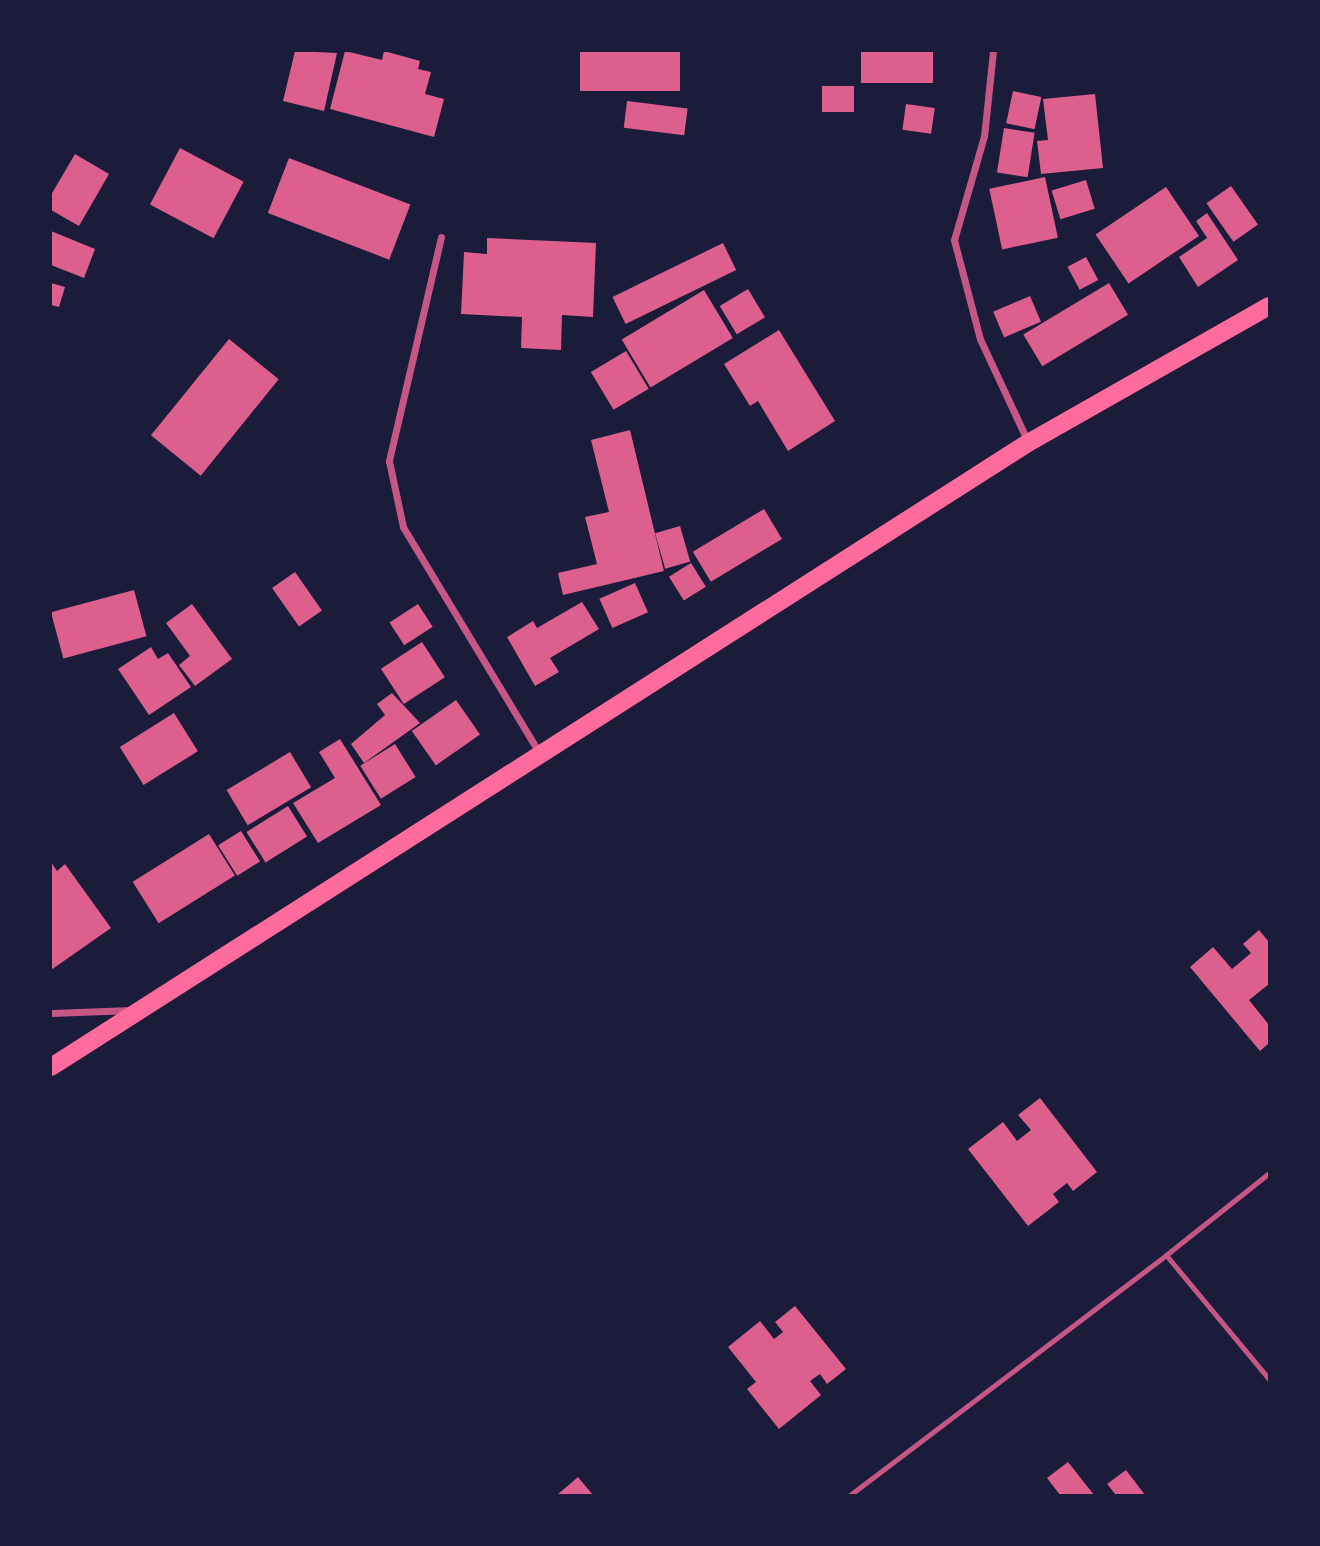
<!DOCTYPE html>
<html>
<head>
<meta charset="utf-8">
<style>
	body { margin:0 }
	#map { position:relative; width:1320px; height:1546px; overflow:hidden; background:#1b1b3a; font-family:"Varela Round",sans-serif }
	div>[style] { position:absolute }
	.building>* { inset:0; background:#dd5f8e; transform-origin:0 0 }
	.service>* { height:5px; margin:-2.5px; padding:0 2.5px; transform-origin:2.5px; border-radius:2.5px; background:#c65784 }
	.minor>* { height:7px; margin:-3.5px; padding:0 3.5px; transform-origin:3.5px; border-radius:3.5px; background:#c65784 }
	.primary>* { height:18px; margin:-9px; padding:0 9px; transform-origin:9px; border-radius:9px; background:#ff6b9d }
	span { translate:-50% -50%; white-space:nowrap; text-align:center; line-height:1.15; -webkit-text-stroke:5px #1b1b3a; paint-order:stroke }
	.frame { position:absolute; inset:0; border:52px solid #1b1b3a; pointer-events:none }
</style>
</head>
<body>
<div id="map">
	<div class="building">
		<div style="clip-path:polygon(295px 51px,337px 53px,324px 111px,283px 101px)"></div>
		<div style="clip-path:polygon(345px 51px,382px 60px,384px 51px,420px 61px,418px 69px,431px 72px,425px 94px,444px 99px,434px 137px,330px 109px)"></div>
		<div style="left:580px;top:51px;width:100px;height:40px"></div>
		<div style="left:861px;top:51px;width:72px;height:32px"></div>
		<div style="left:822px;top:86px;width:32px;height:26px"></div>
		<div style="left:1013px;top:91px;width:29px;height:33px;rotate:12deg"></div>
		<div style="clip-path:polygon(1095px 94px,1103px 168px,1041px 174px,1037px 141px,1048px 140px,1043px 99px)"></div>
		<div style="left:627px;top:101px;width:61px;height:27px;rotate:7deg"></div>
		<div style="left:906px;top:104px;width:29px;height:26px;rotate:8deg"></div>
		<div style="left:1004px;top:128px;width:31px;height:45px;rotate:9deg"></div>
		<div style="left:180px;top:148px;width:72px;height:64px;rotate:28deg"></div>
		<div style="clip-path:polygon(75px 154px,109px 174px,79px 226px,51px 210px,51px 195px)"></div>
		<div style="left:289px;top:158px;width:130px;height:59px;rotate:21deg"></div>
		<div style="left:1045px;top:177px;width:62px;height:57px;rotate:78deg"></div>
		<div style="left:1086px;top:180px;width:30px;height:36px;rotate:73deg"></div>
		<div style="left:1231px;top:186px;width:47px;height:30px;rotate:55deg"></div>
		<div style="left:1166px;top:187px;width:59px;height:85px;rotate:56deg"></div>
		<div style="clip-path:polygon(1207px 213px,1238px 260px,1198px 287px,1179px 257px,1207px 238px,1196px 221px)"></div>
		<div style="clip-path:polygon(51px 231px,95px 249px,84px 278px,51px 265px)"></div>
		<div style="clip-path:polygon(487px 238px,596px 243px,593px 317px,562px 315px,561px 350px,521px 348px,522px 317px,461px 314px,464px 252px,487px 254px)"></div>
		<div style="left:723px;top:243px;width:30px;height:123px;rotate:64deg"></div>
		<div style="left:1086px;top:257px;width:26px;height:21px;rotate:62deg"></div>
		<div style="clip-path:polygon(51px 283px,65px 287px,59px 307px,51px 305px)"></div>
		<div style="left:1109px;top:283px;width:37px;height:100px;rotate:59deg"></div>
		<div style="left:748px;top:289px;width:33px;height:33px;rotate:59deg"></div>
		<div style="left:704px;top:290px;width:56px;height:96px;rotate:59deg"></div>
		<div style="left:1030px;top:296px;width:28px;height:40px;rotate:67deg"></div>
		<div style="clip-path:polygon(779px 330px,835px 421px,788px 451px,758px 401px,750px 406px,724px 364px)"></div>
		<div style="left:229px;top:339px;width:64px;height:124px;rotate:39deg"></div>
		<div style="left:626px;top:351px;width:44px;height:41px;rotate:59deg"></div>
		<div style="clip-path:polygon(630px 430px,664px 571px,563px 595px,558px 573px,597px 564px,585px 517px,609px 512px,591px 440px)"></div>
		<div style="left:764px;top:509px;width:35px;height:83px;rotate:59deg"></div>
		<div style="left:680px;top:526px;width:37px;height:26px;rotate:74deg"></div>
		<div style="left:691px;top:563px;width:28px;height:26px;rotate:58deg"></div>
		<div style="left:295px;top:572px;width:47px;height:28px;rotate:55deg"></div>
		<div style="left:635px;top:583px;width:32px;height:39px;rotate:66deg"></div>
		<div style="left:134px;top:590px;width:48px;height:86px;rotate:75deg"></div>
		<div style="clip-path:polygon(582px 602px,599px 629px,550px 658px,559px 672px,535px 686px,507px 637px,533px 621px,537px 628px)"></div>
		<div style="clip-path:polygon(192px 604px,232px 659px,195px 686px,179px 665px,190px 656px,166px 623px)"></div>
		<div style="left:418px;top:604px;width:27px;height:34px;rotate:57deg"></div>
		<div style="left:422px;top:642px;width:42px;height:49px;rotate:57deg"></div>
		<div style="clip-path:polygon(151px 647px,158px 659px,168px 653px,191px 687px,149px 715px,118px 669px)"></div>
		<div style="clip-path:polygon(392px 693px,420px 723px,364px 763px,351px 744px,385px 715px,377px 704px)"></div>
		<div style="left:456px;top:700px;width:42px;height:54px;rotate:55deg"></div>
		<div style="left:174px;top:713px;width:45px;height:64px;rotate:58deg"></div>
		<div style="clip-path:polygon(340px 739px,381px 805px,318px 843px,293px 803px,335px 778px,319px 752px)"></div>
		<div style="left:395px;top:744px;width:39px;height:41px;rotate:58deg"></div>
		<div style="left:290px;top:752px;width:41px;height:74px;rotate:59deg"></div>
		<div style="left:288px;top:806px;width:36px;height:49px;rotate:58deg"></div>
		<div style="left:241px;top:831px;width:36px;height:27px;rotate:58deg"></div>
		<div style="left:209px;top:834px;width:49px;height:90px;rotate:58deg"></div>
		<div style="clip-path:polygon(51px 862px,57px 871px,65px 864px,111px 928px,51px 970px)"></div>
		<div style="clip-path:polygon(1259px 930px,1269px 942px,1269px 984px,1249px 1000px,1269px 1025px,1269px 1043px,1260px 1051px,1190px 967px,1213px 947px,1232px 969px,1251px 953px,1243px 944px)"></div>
		<div style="clip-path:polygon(1040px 1098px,1097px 1172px,1073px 1191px,1067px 1183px,1053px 1194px,1059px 1202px,1028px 1226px,968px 1149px,1003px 1122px,1017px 1141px,1031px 1130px,1018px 1115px)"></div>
		<div style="clip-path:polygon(795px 1306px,846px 1369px,827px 1384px,820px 1374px,810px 1381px,821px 1395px,779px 1429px,747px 1389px,756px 1382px,728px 1347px,760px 1321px,774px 1339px,783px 1332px,775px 1322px)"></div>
		<div style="clip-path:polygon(1068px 1462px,1094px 1495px,1060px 1495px,1047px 1478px)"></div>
		<div style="clip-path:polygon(1126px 1470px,1145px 1495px,1116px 1495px,1107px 1484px)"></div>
		<div style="clip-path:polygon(578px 1477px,593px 1495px,557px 1495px)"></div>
	</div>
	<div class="service">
		<div style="left:1269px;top:1173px;width:132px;rotate:141.5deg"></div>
		<div style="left:1166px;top:1255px;width:161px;rotate:50.3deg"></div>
		<div style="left:850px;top:1495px;width:397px;rotate:-37.2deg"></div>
	</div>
	<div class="minor">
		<div style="left:993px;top:51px;width:85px;rotate:96deg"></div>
		<div style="left:984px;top:136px;width:108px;rotate:106.1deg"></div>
		<div style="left:954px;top:240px;width:102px;rotate:75.3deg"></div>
		<div style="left:980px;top:339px;width:114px;rotate:65deg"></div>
		<div style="left:441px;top:237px;width:230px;rotate:103.1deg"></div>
		<div style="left:389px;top:461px;width:67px;rotate:78deg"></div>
		<div style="left:403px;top:527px;width:265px;rotate:58.9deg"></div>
		<div style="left:51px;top:1013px;width:81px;rotate:-2.1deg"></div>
	</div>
	<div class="primary">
		<div style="left:51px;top:1067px;width:1159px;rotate:-32.57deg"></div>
		<div style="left:1028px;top:443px;width:277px;rotate:-29.6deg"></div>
	</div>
	<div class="frame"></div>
</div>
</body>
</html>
